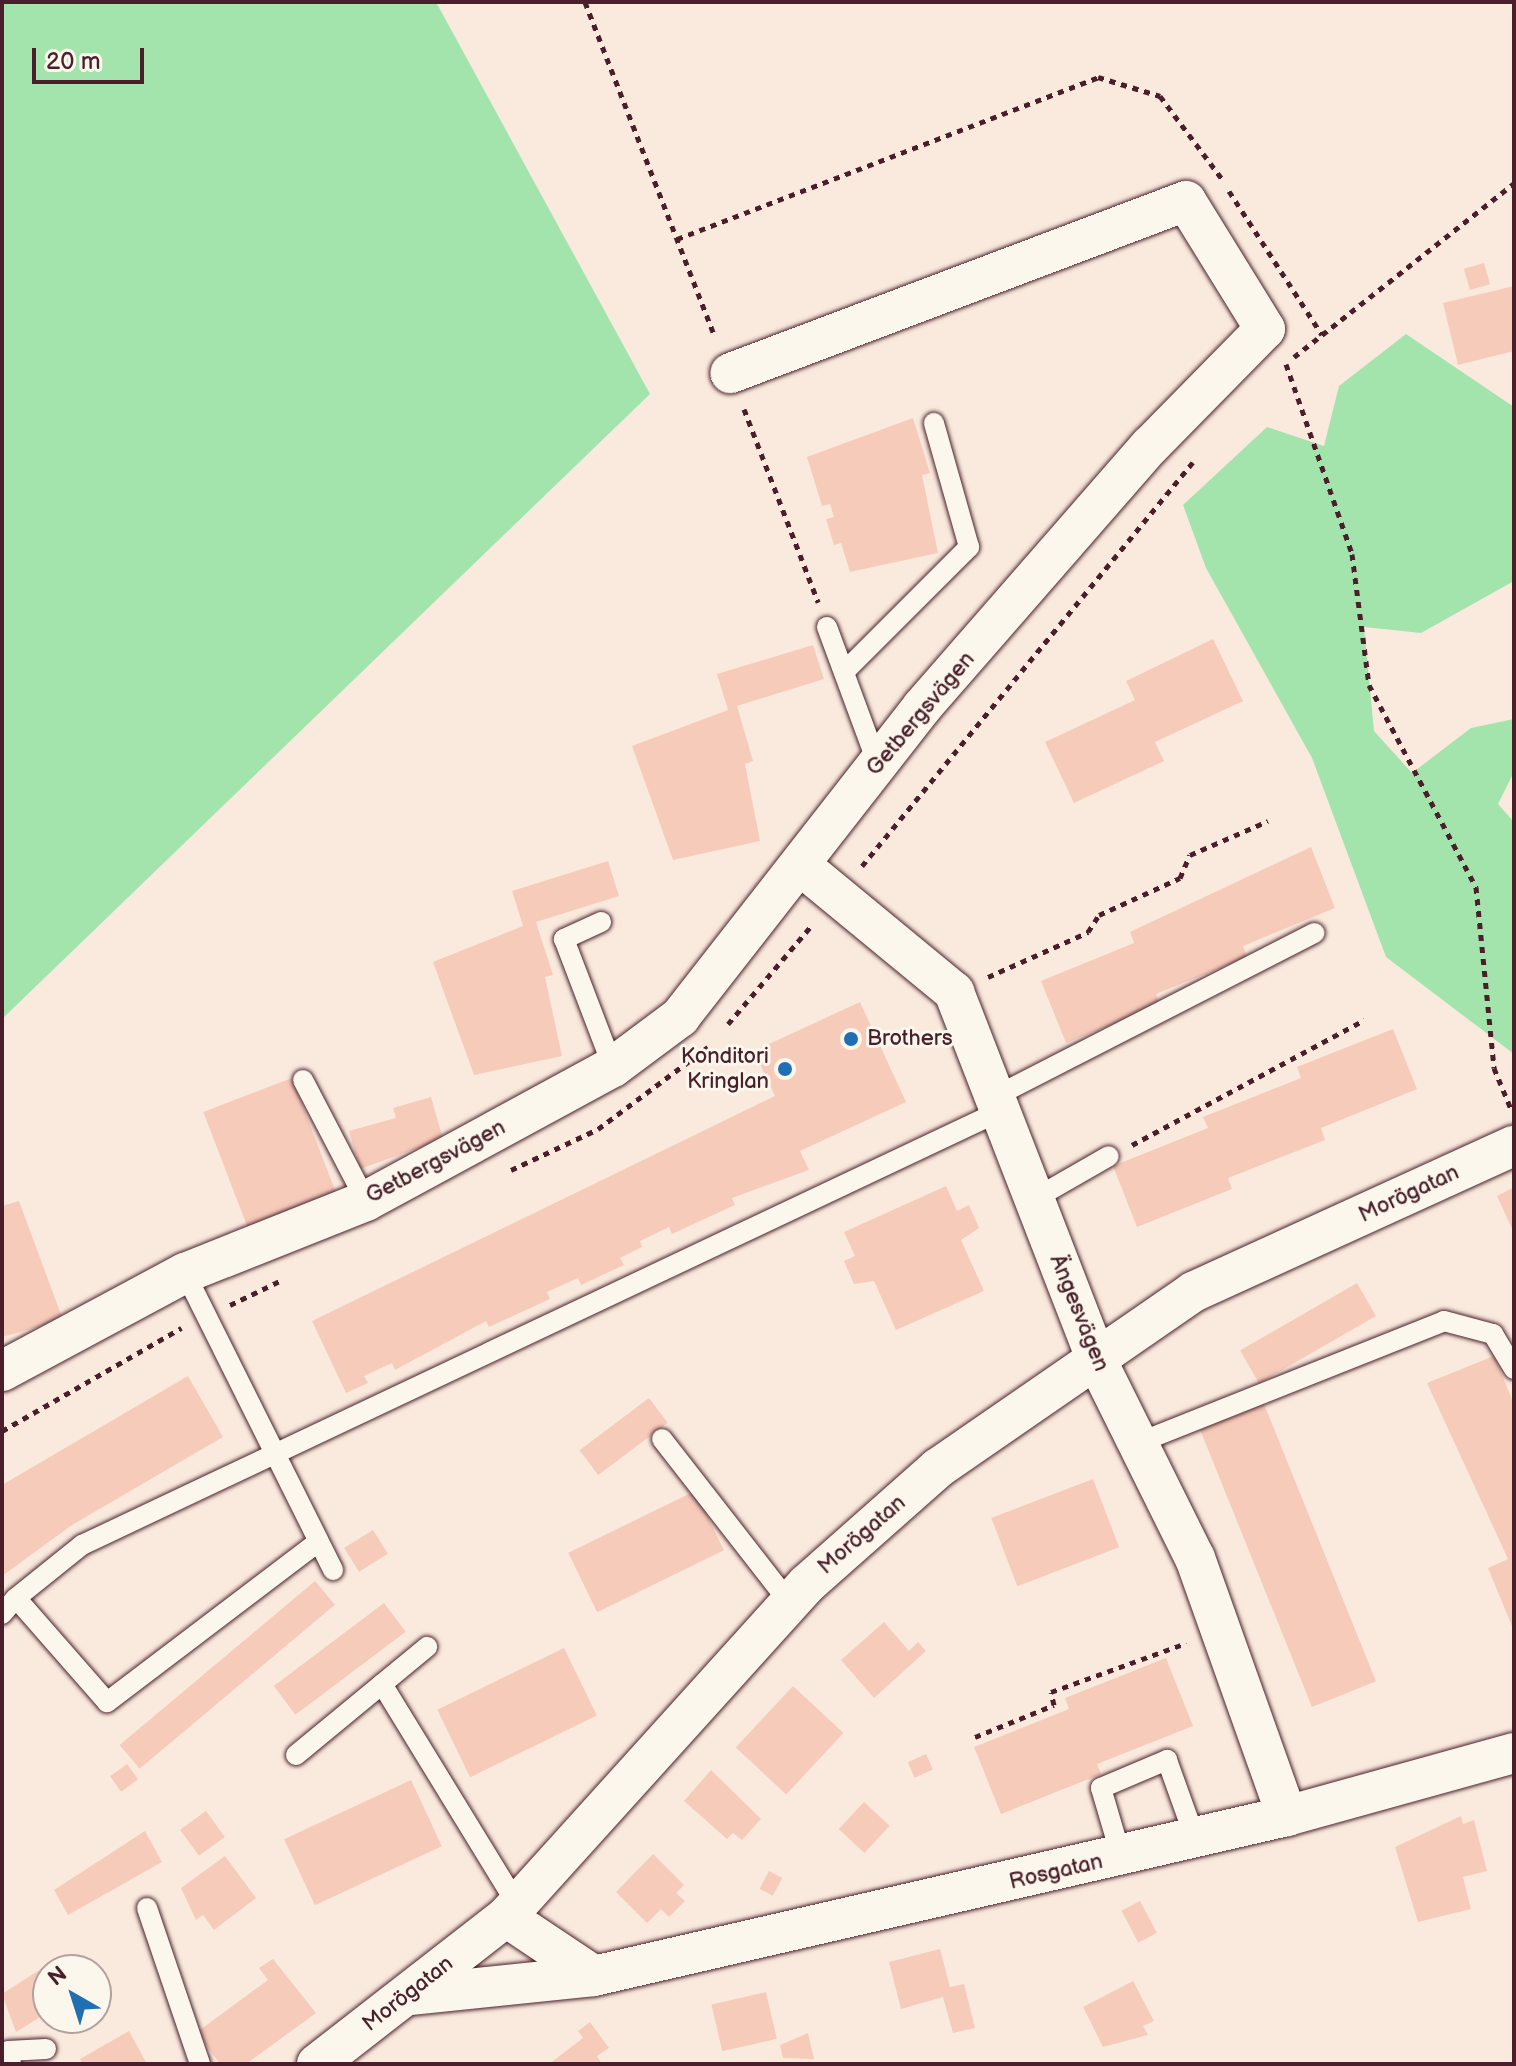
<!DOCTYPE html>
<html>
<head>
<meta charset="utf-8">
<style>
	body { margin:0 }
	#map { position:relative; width:1516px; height:2066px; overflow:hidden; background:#faeadd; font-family:"Balsamiq Sans",sans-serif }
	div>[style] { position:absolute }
	.green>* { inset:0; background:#a3e4ad }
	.building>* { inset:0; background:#f7cbba; transform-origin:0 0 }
	.path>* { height:5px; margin-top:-2.5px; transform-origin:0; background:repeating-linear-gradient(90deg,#4a1f2b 0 6px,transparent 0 12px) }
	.roads { filter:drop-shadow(0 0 2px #4a1f2b) drop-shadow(0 0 2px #4a1f2b) }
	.lane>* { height:20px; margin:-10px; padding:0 10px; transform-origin:10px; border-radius:10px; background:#fbf7ec }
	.street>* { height:40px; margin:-20px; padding:0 20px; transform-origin:20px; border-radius:20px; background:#fbf7ec }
	.dots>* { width:22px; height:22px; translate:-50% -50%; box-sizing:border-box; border:4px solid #fbf7ec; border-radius:50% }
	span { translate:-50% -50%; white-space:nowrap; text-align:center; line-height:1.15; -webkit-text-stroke:6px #fbf7ec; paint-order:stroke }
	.street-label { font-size:22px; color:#4a1f2b }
	.poi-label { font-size:22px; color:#4a1f2b }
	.left { translate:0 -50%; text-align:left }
	.right { translate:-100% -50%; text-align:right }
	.frame { position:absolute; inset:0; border:4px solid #4a1f2b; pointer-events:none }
	.north { position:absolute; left:32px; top:1954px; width:80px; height:80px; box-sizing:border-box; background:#fbf7ec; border:2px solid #b4a19f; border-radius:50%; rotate:321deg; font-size:22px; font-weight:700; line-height:32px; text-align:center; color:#4a1f2b }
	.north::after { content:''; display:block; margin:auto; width:28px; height:36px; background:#1f6fb2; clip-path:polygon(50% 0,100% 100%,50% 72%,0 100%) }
	.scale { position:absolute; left:32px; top:48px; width:112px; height:36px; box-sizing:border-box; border:4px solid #4a1f2b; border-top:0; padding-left:10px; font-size:24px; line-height:28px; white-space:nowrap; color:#4a1f2b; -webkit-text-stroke:6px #fbf7ec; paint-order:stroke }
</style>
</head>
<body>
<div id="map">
	<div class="green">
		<div style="clip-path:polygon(2px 2px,436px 2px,650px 394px,2px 1019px)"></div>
		<div style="clip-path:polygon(1406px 334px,1514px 407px,1514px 581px,1421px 633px,1364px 627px,1374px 731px,1412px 773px,1471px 728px,1514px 719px,1514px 772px,1498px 804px,1514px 822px,1514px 1054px,1386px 957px,1312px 758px,1206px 568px,1183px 505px,1267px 427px,1324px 446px,1339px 386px)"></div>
	</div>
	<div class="building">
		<div style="left:1484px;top:263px;width:22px;height:21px;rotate:74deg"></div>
		<div style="clip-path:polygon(1514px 286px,1514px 351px,1458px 365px,1443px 303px)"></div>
		<div style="clip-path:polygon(913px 418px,930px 473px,922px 475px,938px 553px,850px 572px,841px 543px,834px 545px,826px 519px,834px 517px,830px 504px,822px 506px,807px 457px)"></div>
		<div style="clip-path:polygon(1213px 639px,1243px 701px,1155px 742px,1164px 761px,1074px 803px,1045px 742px,1135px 700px,1126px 681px)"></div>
		<div style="clip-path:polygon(813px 645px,824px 679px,737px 706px,753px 761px,745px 764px,760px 841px,673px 860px,632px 746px,728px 710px,717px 674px)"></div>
		<div style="clip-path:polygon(1311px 847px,1335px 908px,1243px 946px,1247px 957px,1156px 994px,1160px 1005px,1066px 1043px,1041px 981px,1134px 943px,1130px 932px)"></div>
		<div style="clip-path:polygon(608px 861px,619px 896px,536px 922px,553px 975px,545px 977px,562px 1056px,474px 1075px,433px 962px,523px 926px,512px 891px)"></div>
		<div style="clip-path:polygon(860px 1002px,906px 1102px,800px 1151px,809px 1170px,732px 1198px,735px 1205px,672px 1234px,669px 1227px,640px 1241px,642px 1247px,620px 1258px,624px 1265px,581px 1285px,578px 1278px,547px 1292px,550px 1299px,489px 1327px,486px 1321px,395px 1370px,392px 1363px,364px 1376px,368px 1383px,346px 1393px,312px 1321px,775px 1096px,754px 1051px)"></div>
		<div style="clip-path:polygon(1393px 1029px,1417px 1089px,1321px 1128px,1325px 1140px,1228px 1178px,1232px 1189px,1137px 1227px,1113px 1166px,1208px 1128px,1203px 1117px,1301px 1078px,1297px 1067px)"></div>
		<div style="left:292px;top:1078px;width:125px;height:95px;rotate:69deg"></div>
		<div style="clip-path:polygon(431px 1097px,443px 1139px,360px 1169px,349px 1131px,396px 1118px,393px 1108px)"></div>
		<div style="clip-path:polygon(946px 1186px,957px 1211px,969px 1205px,979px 1228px,961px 1240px,984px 1291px,896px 1330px,874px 1281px,854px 1284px,844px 1261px,855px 1256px,844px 1232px)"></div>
		<div style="clip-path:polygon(1514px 1187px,1514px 1233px,1497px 1196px)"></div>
		<div style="clip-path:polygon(19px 1201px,63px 1320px,2px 1337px,2px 1206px)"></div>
		<div style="left:1357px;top:1283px;width:38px;height:135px;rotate:60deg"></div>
		<div style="clip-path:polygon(1494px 1356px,1514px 1404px,1514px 1631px,1488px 1568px,1508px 1559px,1427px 1383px)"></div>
		<div style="clip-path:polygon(188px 1376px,223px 1437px,72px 1525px,2px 1576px,2px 1485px)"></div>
		<div style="left:649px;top:1398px;width:31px;height:87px;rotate:53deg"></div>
		<div style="left:1264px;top:1404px;width:299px;height:69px;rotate:68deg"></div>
		<div style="left:1093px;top:1479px;width:73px;height:109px;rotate:69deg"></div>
		<div style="left:695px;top:1491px;width:66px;height:141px;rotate:64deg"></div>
		<div style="left:373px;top:1530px;width:28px;height:34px;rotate:58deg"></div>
		<div style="left:315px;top:1581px;width:31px;height:255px;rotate:50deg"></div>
		<div style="left:384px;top:1603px;width:36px;height:138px;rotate:53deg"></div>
		<div style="clip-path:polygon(884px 1622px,909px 1651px,918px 1642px,926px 1651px,874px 1698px,841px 1660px)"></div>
		<div style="left:564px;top:1648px;width:75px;height:141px;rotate:64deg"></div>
		<div style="clip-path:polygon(1166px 1658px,1193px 1726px,1097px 1764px,1101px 1774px,1001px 1814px,974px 1747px,1069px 1709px,1065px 1698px)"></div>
		<div style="left:793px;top:1686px;width:69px;height:84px;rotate:43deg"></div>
		<div style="left:926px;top:1754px;width:17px;height:20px;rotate:66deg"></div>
		<div style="left:127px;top:1764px;width:19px;height:21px;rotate:54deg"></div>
		<div style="clip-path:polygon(711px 1770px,761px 1819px,742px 1840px,733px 1833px,727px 1839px,684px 1801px)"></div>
		<div style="left:411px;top:1780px;width:73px;height:140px;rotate:65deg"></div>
		<div style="left:864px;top:1802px;width:35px;height:37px;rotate:43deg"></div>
		<div style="left:206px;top:1811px;width:32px;height:32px;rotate:54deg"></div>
		<div style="clip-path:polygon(1461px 1816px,1463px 1824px,1474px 1820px,1487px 1871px,1463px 1877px,1471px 1909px,1418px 1922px,1395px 1847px)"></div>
		<div style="clip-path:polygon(145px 1831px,162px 1862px,68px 1915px,54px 1890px)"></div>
		<div style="clip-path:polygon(653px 1854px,684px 1885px,676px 1893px,685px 1901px,669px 1917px,661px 1909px,647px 1923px,616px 1892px)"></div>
		<div style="clip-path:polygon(225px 1856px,256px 1898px,214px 1930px,203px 1915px,196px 1920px,181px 1888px)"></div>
		<div style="left:769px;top:1871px;width:15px;height:20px;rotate:28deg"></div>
		<div style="left:1140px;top:1901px;width:36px;height:21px;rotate:62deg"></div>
		<div style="clip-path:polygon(940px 1949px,950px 1987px,964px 1984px,975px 2028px,953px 2033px,943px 1997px,901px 2009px,889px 1962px)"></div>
		<div style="clip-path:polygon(79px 1954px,88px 1970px,48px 1970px,48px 2012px,16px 2032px,2px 1994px,55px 1960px,61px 1969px)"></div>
		<div style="clip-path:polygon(273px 1959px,316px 2013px,246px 2064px,220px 2064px,197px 2032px,268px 1980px,259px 1968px)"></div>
		<div style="clip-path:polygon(1133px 1981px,1154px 2021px,1143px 2026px,1148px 2035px,1103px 2047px,1083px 2007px)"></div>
		<div style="left:766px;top:1992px;width:48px;height:56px;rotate:77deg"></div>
		<div style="clip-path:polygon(590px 2022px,609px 2048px,597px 2056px,602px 2064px,549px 2064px,583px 2038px,578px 2031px)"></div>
		<div style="clip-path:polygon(129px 2031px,147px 2064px,83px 2064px,80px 2059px)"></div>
		<div style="clip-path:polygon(808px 2033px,814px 2059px,783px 2058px,780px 2045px)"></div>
	</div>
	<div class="path">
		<div style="left:585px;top:2px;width:359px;rotate:68.8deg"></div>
		<div style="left:1229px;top:191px;width:171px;rotate:57.1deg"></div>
		<div style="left:677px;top:239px;width:451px;rotate:-21deg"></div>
		<div style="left:1098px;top:77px;width:65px;rotate:17deg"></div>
		<div style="left:1160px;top:96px;width:104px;rotate:53.2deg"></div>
		<div style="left:1294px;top:357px;width:280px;rotate:-38.3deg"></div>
		<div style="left:1286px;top:364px;width:201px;rotate:70.8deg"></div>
		<div style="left:1352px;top:554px;width:132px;rotate:82.6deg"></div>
		<div style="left:1369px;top:685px;width:229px;rotate:62.1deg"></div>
		<div style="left:1476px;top:887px;width:182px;rotate:84.3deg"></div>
		<div style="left:1494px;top:1068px;width:44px;rotate:67.5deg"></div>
		<div style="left:744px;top:409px;width:207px;rotate:69deg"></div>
		<div style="left:862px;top:866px;width:522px;rotate:-50.67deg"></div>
		<div style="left:988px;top:977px;width:110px;rotate:-24.2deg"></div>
		<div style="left:1088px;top:932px;width:20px;rotate:-57deg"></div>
		<div style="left:1099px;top:915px;width:89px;rotate:-24.6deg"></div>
		<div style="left:1180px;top:878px;width:25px;rotate:-67deg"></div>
		<div style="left:1190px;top:855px;width:85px;rotate:-23.6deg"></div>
		<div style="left:728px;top:1024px;width:130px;rotate:-49.7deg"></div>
		<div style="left:1132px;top:1145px;width:264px;rotate:-28.3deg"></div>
		<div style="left:511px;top:1170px;width:96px;rotate:-25.2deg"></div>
		<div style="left:598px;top:1129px;width:137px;rotate:-36.7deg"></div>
		<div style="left:230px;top:1305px;width:58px;rotate:-25.7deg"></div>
		<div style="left:2px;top:1431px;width:207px;rotate:-29.9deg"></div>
		<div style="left:975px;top:1737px;width:85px;rotate:-22.1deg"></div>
		<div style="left:1054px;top:1705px;width:13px;rotate:-103deg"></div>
		<div style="left:1051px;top:1692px;width:144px;rotate:-19.9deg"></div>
	</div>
	<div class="roads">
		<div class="lane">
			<div style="left:827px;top:627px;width:147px;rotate:69.7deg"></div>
			<div style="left:844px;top:672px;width:177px;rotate:-45deg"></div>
			<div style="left:969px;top:547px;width:129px;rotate:-105.8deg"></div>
			<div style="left:601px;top:922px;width:41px;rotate:155.3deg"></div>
			<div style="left:564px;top:939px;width:137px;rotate:69.1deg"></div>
			<div style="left:303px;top:1080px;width:136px;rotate:62.5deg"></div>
			<div style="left:994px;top:1097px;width:360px;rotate:-27.1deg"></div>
			<div style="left:1034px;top:1199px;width:86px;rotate:-29.8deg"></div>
			<div style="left:185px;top:1273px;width:332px;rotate:63.5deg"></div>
			<div style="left:662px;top:1439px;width:207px;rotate:52.1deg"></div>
			<div style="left:1138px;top:1443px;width:329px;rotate:-21.7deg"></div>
			<div style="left:1444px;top:1321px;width:51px;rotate:14.9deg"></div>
			<div style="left:1493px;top:1334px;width:41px;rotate:59deg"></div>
			<div style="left:318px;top:1542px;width:265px;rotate:142.8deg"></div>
			<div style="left:107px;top:1702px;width:138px;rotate:-131.2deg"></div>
			<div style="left:16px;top:1598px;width:85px;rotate:-38.8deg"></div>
			<div style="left:82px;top:1545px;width:1015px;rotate:-25.3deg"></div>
			<div style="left:2px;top:1614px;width:21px;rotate:-49deg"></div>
			<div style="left:382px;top:1684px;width:258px;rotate:58.5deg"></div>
			<div style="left:296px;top:1755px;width:170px;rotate:-39.5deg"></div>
			<div style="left:1121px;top:1856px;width:71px;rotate:-106.4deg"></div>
			<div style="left:1101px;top:1788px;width:72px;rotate:-23deg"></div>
			<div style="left:1167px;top:1760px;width:83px;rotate:70.3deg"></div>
			<div style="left:147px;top:1908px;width:165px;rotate:71.2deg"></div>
			<div style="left:11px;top:2064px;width:13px;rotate:-103deg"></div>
			<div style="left:8px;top:2051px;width:38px;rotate:-3deg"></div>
		</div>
		<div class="street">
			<div style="left:800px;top:865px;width:200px;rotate:39.5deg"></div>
			<div style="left:954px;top:992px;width:394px;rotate:68.8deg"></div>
			<div style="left:1096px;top:1359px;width:222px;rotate:63.6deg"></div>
			<div style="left:1195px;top:1558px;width:274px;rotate:70.4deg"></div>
			<div style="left:2px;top:1371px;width:208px;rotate:-28.2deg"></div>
			<div style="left:185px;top:1273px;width:195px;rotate:-21.7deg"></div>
			<div style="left:366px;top:1201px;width:281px;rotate:-28.5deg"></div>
			<div style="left:613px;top:1067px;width:84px;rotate:-36.7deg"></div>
			<div style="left:680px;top:1017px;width:393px;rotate:-52deg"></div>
			<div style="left:922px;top:707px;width:347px;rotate:-48.9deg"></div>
			<div style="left:1150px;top:446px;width:164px;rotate:-45.5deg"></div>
			<div style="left:1265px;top:329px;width:150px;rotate:-121.7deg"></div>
			<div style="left:1186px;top:201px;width:487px;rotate:159.3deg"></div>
			<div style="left:506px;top:1917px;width:106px;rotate:33.8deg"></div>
			<div style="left:410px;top:1995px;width:185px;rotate:-5.9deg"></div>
			<div style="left:594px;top:1976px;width:711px;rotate:-13deg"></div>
			<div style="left:1287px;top:1816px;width:236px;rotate:-15.5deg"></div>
			<div style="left:317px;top:2064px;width:239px;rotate:-37.9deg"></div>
			<div style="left:506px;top:1917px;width:449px;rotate:-47.9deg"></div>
			<div style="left:807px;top:1584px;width:175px;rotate:-41.5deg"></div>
			<div style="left:938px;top:1468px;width:310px;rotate:-34.6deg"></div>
			<div style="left:1193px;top:1292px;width:353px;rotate:-24.5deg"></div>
		</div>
	</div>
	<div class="dots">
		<div style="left:851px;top:1039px;background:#1f6fb2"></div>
		<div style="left:785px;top:1069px;background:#1f6fb2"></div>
	</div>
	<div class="street-label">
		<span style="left:921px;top:714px;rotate:-50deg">Getbergsvägen</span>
		<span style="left:436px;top:1162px;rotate:-28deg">Getbergsvägen</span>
		<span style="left:1409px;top:1194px;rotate:-25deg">Morögatan</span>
		<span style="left:1079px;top:1313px;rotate:68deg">Ängesvägen</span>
		<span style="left:862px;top:1535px;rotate:-41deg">Morögatan</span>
		<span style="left:1056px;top:1872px;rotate:-13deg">Rosgatan</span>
		<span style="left:408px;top:1994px;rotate:-38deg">Morögatan</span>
	</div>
	<div class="poi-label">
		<span class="left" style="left:867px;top:1039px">Brothers</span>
		<span class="right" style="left:769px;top:1069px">Konditori<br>Kringlan</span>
	</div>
	<div class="frame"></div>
	<div class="north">N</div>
	<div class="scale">20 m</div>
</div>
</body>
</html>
